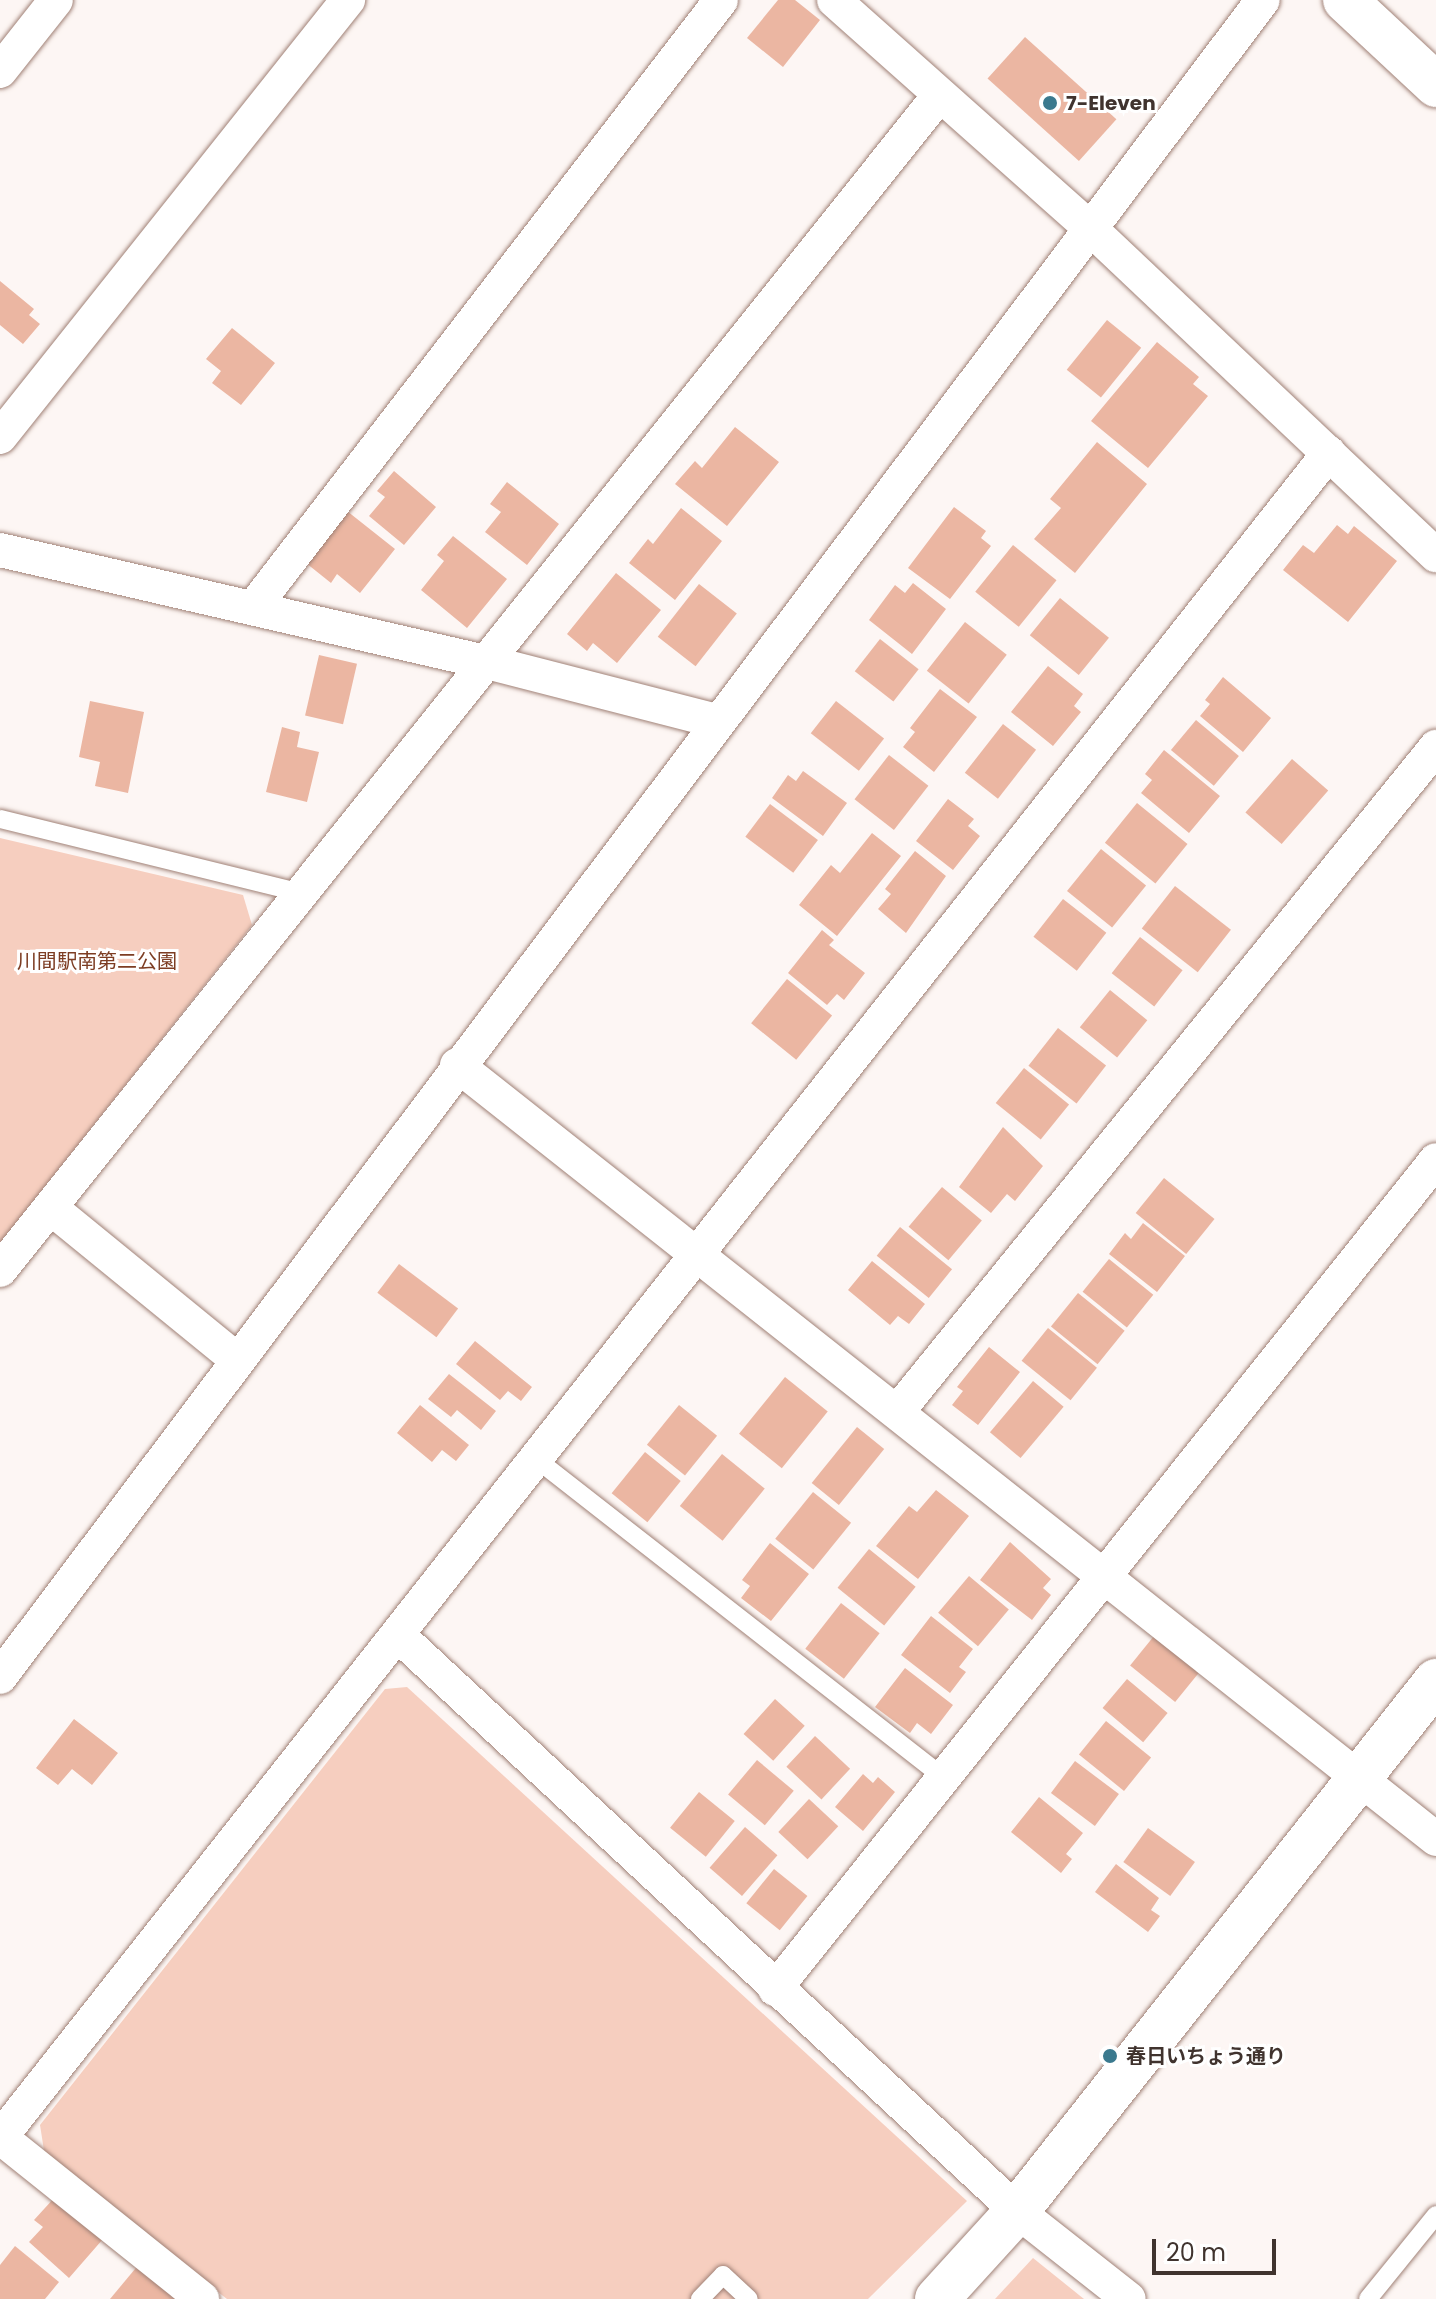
<!DOCTYPE html>
<html>
<head>
<meta charset="utf-8">
<style>
	body { margin:0 }
	#map { position:relative; width:1436px; height:2299px; overflow:hidden; background:#fdf6f4; font-family:Poppins,"Noto Sans JP",sans-serif }
	div>[style] { position:absolute }
	.green>* { inset:0; background:#f6cebf }
	.building>* { inset:0; background:#ebb6a2; transform-origin:0 0 }
	.roads { filter:drop-shadow(0 0 2px #a08176) drop-shadow(0 0 2px #a08176) }
	.service>* { height:18px; margin:-9px; padding:0 9px; transform-origin:9px; border-radius:9px; background:#fff }
	.minor>* { height:34px; margin:-17px; padding:0 17px; transform-origin:17px; border-radius:17px; background:#fff }
	.tertiary>* { height:44px; margin:-22px; padding:0 22px; transform-origin:22px; border-radius:22px; background:#fff }
	.dots>* { width:22px; height:22px; translate:-50% -50%; box-sizing:border-box; border:4px solid #fff; border-radius:50% }
	span { translate:-50% -50%; white-space:nowrap; text-align:center; line-height:1.15; -webkit-text-stroke:6px #fff; paint-order:stroke }
	.poi-label { font-size:20px; color:#40332e; font-weight:700 }
	.left { translate:0 -50%; text-align:left }
	.park-label { font-size:20px; color:#7d3d23 }
	.scale { position:absolute; left:1152px; top:2239px; width:124px; height:36px; box-sizing:border-box; border:4px solid #40332e; border-top:0; padding-left:10px; font-size:24px; line-height:28px; white-space:nowrap; color:#40332e; -webkit-text-stroke:6px #fff; paint-order:stroke }
</style>
</head>
<body>
<div id="map">
	<div class="green">
		<div style="clip-path:polygon(0 838px,243px 895px,252px 925px,0 1243px)"></div>
		<div style="clip-path:polygon(407px 1687px,967px 2201px,868px 2299px,227px 2299px,45px 2157px,40px 2125px,385px 1689px)"></div>
		<div style="clip-path:polygon(1033px 2258px,1084px 2299px,995px 2299px)"></div>
	</div>
	<div class="building">
		<div style="clip-path:polygon(778px 0,795px 0,820px 20px,783px 67px,747px 38px)"></div>
		<div style="left:1025px;top:37px;width:123px;height:56px;rotate:42deg"></div>
		<div style="clip-path:polygon(0 281px,34px 309px,29px 315px,40px 324px,23px 344px,0 325px)"></div>
		<div style="left:1107px;top:320px;width:44px;height:64px;rotate:39deg"></div>
		<div style="clip-path:polygon(232px 328px,275px 363px,241px 405px,212px 383px,221px 371px,206px 359px)"></div>
		<div style="clip-path:polygon(1157px 342px,1199px 377px,1193px 384px,1208px 396px,1148px 468px,1091px 421px)"></div>
		<div style="clip-path:polygon(735px 427px,779px 462px,727px 526px,675px 484px,695px 461px,702px 468px)"></div>
		<div style="clip-path:polygon(1097px 442px,1147px 484px,1075px 573px,1034px 539px,1061px 508px,1050px 499px)"></div>
		<div style="clip-path:polygon(394px 471px,436px 507px,404px 545px,369px 516px,385px 497px,377px 491px)"></div>
		<div style="clip-path:polygon(507px 482px,559px 524px,527px 565px,485px 532px,501px 512px,490px 504px)"></div>
		<div style="clip-path:polygon(954px 507px,986px 531px,981px 538px,991px 546px,950px 599px,908px 568px)"></div>
		<div style="clip-path:polygon(681px 508px,722px 541px,675px 600px,629px 563px,648px 539px,653px 544px)"></div>
		<div style="clip-path:polygon(347px 511px,395px 549px,360px 593px,337px 574px,331px 583px,306px 563px)"></div>
		<div style="clip-path:polygon(1337px 525px,1348px 534px,1354px 526px,1397px 561px,1348px 622px,1283px 570px,1303px 545px,1314px 553px)"></div>
		<div style="clip-path:polygon(453px 536px,507px 579px,467px 628px,421px 590px,444px 561px,437px 555px)"></div>
		<div style="left:1013px;top:545px;width:56px;height:60px;rotate:39deg"></div>
		<div style="clip-path:polygon(616px 573px,661px 610px,617px 663px,593px 643px,587px 651px,567px 634px)"></div>
		<div style="clip-path:polygon(913px 583px,946px 609px,912px 654px,869px 620px,895px 585px,905px 593px)"></div>
		<div style="left:699px;top:584px;width:48px;height:67px;rotate:38deg"></div>
		<div style="left:1060px;top:598px;width:63px;height:48px;rotate:39deg"></div>
		<div style="left:965px;top:622px;width:53px;height:62px;rotate:38deg"></div>
		<div style="left:880px;top:639px;width:49px;height:41px;rotate:38deg"></div>
		<div style="left:319px;top:655px;width:39px;height:62px;rotate:13deg"></div>
		<div style="clip-path:polygon(1048px 666px,1083px 694px,1074px 706px,1081px 712px,1053px 746px,1011px 712px)"></div>
		<div style="clip-path:polygon(1223px 677px,1271px 718px,1243px 752px,1200px 716px,1210px 704px,1205px 700px)"></div>
		<div style="clip-path:polygon(940px 689px,977px 717px,934px 772px,903px 747px,915px 732px,910px 728px)"></div>
		<div style="clip-path:polygon(90px 701px,144px 712px,128px 793px,95px 786px,100px 762px,79px 757px)"></div>
		<div style="left:836px;top:701px;width:61px;height:41px;rotate:38deg"></div>
		<div style="left:1196px;top:720px;width:56px;height:39px;rotate:40deg"></div>
		<div style="left:1003px;top:724px;width:42px;height:62px;rotate:38deg"></div>
		<div style="clip-path:polygon(282px 727px,300px 732px,297px 747px,319px 752px,307px 802px,266px 792px)"></div>
		<div style="clip-path:polygon(1164px 750px,1220px 796px,1189px 833px,1141px 793px,1152px 780px,1145px 774px)"></div>
		<div style="left:889px;top:755px;width:50px;height:56px;rotate:38deg"></div>
		<div style="left:1292px;top:759px;width:48px;height:71px;rotate:41deg"></div>
		<div style="clip-path:polygon(803px 771px,847px 803px,823px 836px,772px 798px,788px 775px,796px 781px)"></div>
		<div style="clip-path:polygon(948px 799px,974px 819px,968px 826px,980px 836px,953px 870px,916px 841px)"></div>
		<div style="left:1137px;top:803px;width:65px;height:51px;rotate:39deg"></div>
		<div style="left:770px;top:804px;width:60px;height:41px;rotate:37deg"></div>
		<div style="clip-path:polygon(872px 833px,901px 856px,837px 936px,799px 905px,831px 865px,840px 873px)"></div>
		<div style="left:1101px;top:849px;width:58px;height:54px;rotate:39deg"></div>
		<div style="clip-path:polygon(915px 851px,946px 876px,906px 933px,878px 909px,891px 894px,885px 889px)"></div>
		<div style="left:1175px;top:886px;width:71px;height:54px;rotate:38deg"></div>
		<div style="left:1063px;top:899px;width:55px;height:48px;rotate:38deg"></div>
		<div style="clip-path:polygon(822px 930px,834px 940px,829px 945px,865px 973px,844px 1000px,837px 994px,827px 1005px,788px 973px)"></div>
		<div style="left:1140px;top:937px;width:54px;height:46px;rotate:38deg"></div>
		<div style="left:787px;top:979px;width:58px;height:57px;rotate:39deg"></div>
		<div style="left:1110px;top:990px;width:48px;height:48px;rotate:39deg"></div>
		<div style="left:1058px;top:1028px;width:61px;height:48px;rotate:38deg"></div>
		<div style="left:1024px;top:1068px;width:58px;height:45px;rotate:39deg"></div>
		<div style="clip-path:polygon(1003px 1127px,1043px 1166px,1015px 1201px,1007px 1194px,991px 1213px,959px 1187px)"></div>
		<div style="left:1164px;top:1178px;width:65px;height:45px;rotate:39deg"></div>
		<div style="left:942px;top:1187px;width:52px;height:52px;rotate:40deg"></div>
		<div style="clip-path:polygon(1143px 1223px,1185px 1256px,1157px 1292px,1109px 1254px,1125px 1233px,1131px 1239px)"></div>
		<div style="left:900px;top:1227px;width:67px;height:37px;rotate:39deg"></div>
		<div style="left:1109px;top:1259px;width:57px;height:42px;rotate:39deg"></div>
		<div style="clip-path:polygon(872px 1261px,925px 1304px,909px 1324px,898px 1316px,890px 1325px,848px 1290px)"></div>
		<div style="left:399px;top:1264px;width:74px;height:36px;rotate:37deg"></div>
		<div style="left:1078px;top:1293px;width:60px;height:43px;rotate:39deg"></div>
		<div style="left:1048px;top:1328px;width:63px;height:42px;rotate:39deg"></div>
		<div style="clip-path:polygon(475px 1341px,532px 1387px,521px 1401px,508px 1391px,500px 1400px,456px 1364px)"></div>
		<div style="clip-path:polygon(989px 1347px,1020px 1372px,978px 1425px,952px 1405px,963px 1391px,957px 1387px)"></div>
		<div style="clip-path:polygon(449px 1374px,496px 1411px,481px 1430px,457px 1410px,451px 1417px,428px 1399px)"></div>
		<div style="left:785px;top:1377px;width:55px;height:73px;rotate:39deg"></div>
		<div style="left:1033px;top:1381px;width:40px;height:67px;rotate:40deg"></div>
		<div style="clip-path:polygon(420px 1405px,469px 1445px,456px 1461px,442px 1450px,432px 1462px,397px 1433px)"></div>
		<div style="left:679px;top:1405px;width:49px;height:51px;rotate:39deg"></div>
		<div style="left:857px;top:1427px;width:35px;height:72px;rotate:39deg"></div>
		<div style="left:645px;top:1452px;width:46px;height:53px;rotate:39deg"></div>
		<div style="left:722px;top:1454px;width:55px;height:67px;rotate:39deg"></div>
		<div style="clip-path:polygon(936px 1490px,969px 1516px,918px 1579px,876px 1546px,909px 1506px,917px 1512px)"></div>
		<div style="left:813px;top:1492px;width:49px;height:60px;rotate:39deg"></div>
		<div style="clip-path:polygon(1010px 1542px,1051px 1579px,1043px 1588px,1051px 1595px,1032px 1620px,980px 1580px)"></div>
		<div style="clip-path:polygon(770px 1543px,809px 1574px,771px 1621px,741px 1598px,750px 1586px,742px 1580px)"></div>
		<div style="left:869px;top:1549px;width:60px;height:50px;rotate:39deg"></div>
		<div style="left:969px;top:1576px;width:52px;height:48px;rotate:40deg"></div>
		<div style="left:841px;top:1603px;width:49px;height:58px;rotate:38deg"></div>
		<div style="clip-path:polygon(931px 1616px,973px 1649px,959px 1667px,966px 1672px,950px 1693px,901px 1655px)"></div>
		<div style="left:1154px;top:1636px;width:58px;height:38px;rotate:39deg"></div>
		<div style="clip-path:polygon(905px 1668px,953px 1705px,931px 1734px,917px 1723px,910px 1733px,875px 1707px)"></div>
		<div style="left:1127px;top:1679px;width:53px;height:38px;rotate:40deg"></div>
		<div style="left:775px;top:1699px;width:40px;height:47px;rotate:42deg"></div>
		<div style="clip-path:polygon(74px 1719px,118px 1753px,92px 1785px,72px 1769px,58px 1785px,36px 1768px)"></div>
		<div style="left:1106px;top:1721px;width:58px;height:43px;rotate:39deg"></div>
		<div style="left:815px;top:1736px;width:48px;height:42px;rotate:43deg"></div>
		<div style="left:757px;top:1760px;width:48px;height:45px;rotate:40deg"></div>
		<div style="left:1075px;top:1761px;width:55px;height:40px;rotate:37deg"></div>
		<div style="clip-path:polygon(863px 1774px,873px 1783px,878px 1777px,895px 1792px,863px 1831px,835px 1807px)"></div>
		<div style="left:699px;top:1792px;width:46px;height:46px;rotate:39deg"></div>
		<div style="clip-path:polygon(1039px 1797px,1083px 1833px,1066px 1854px,1072px 1859px,1061px 1873px,1011px 1832px)"></div>
		<div style="left:809px;top:1799px;width:40px;height:45px;rotate:43deg"></div>
		<div style="left:745px;top:1827px;width:43px;height:54px;rotate:41deg"></div>
		<div style="left:1148px;top:1828px;width:58px;height:42px;rotate:36deg"></div>
		<div style="clip-path:polygon(1116px 1864px,1159px 1898px,1151px 1910px,1160px 1916px,1148px 1932px,1095px 1892px)"></div>
		<div style="left:774px;top:1869px;width:43px;height:44px;rotate:39deg"></div>
		<div style="clip-path:polygon(55px 2197px,103px 2239px,69px 2278px,29px 2242px,43px 2227px,34px 2220px)"></div>
		<div style="clip-path:polygon(15px 2246px,59px 2282px,45px 2299px,0 2299px,0 2265px)"></div>
		<div style="clip-path:polygon(140px 2263px,182px 2299px,110px 2299px)"></div>
	</div>
	<div class="roads">
		<div class="service">
			<div style="left:0;top:819px;width:311px;rotate:13.8deg"></div>
			<div style="left:535px;top:1458px;width:518px;rotate:38.02deg"></div>
			<div style="left:700px;top:2299px;width:33px;rotate:-46deg"></div>
			<div style="left:723px;top:2275px;width:35px;rotate:43deg"></div>
			<div style="left:1368px;top:2299px;width:108px;rotate:-51deg"></div>
		</div>
		<div class="minor">
			<div style="left:834px;top:0;width:344px;rotate:41.7deg"></div>
			<div style="left:1091px;top:229px;width:475px;rotate:43.4deg"></div>
			<div style="left:0;top:71px;width:90px;rotate:-51.7deg"></div>
			<div style="left:0;top:437px;width:559px;rotate:-51.47deg"></div>
			<div style="left:0;top:550px;width:500px;rotate:13deg"></div>
			<div style="left:487px;top:662px;width:236px;rotate:14.4deg"></div>
			<div style="left:253px;top:608px;width:767px;rotate:-52.41deg"></div>
			<div style="left:457px;top:1065px;width:1248px;rotate:38.33deg"></div>
			<div style="left:51px;top:1208px;width:239px;rotate:39.2deg"></div>
			<div style="left:0;top:1270px;width:1503px;rotate:-51.35deg"></div>
			<div style="left:898px;top:1411px;width:855px;rotate:-50.98deg"></div>
			<div style="left:398px;top:1635px;width:846px;rotate:42.94deg"></div>
			<div style="left:1017px;top:2211px;width:142px;rotate:38.2deg"></div>
			<div style="left:0;top:1677px;width:2099px;rotate:-53.02deg"></div>
			<div style="left:775px;top:1989px;width:1060px;rotate:-51.43deg"></div>
			<div style="left:0;top:2137px;width:259px;rotate:38.7deg"></div>
			<div style="left:0;top:2138px;width:2146px;rotate:-51.74deg"></div>
		</div>
		<div class="tertiary">
			<div style="left:1345px;top:0;width:125px;rotate:43deg"></div>
			<div style="left:937px;top:2299px;width:119px;rotate:-47.7deg"></div>
			<div style="left:1017px;top:2211px;width:676px;rotate:-51.67deg"></div>
		</div>
	</div>
	<div class="dots">
		<div style="left:1050px;top:103px;background:#3a798e"></div>
		<div style="left:1110px;top:2056px;background:#3a798e"></div>
	</div>
	<div class="poi-label">
		<span class="left" style="left:1066px;top:103px">7-Eleven</span>
		<span class="left" style="left:1126px;top:2056px">春日いちょう通り</span>
	</div>
	<div class="park-label">
		<span style="left:97px;top:961px">川間駅南第二公園</span>
	</div>
	<div class="scale">20 m</div>
</div>
</body>
</html>
